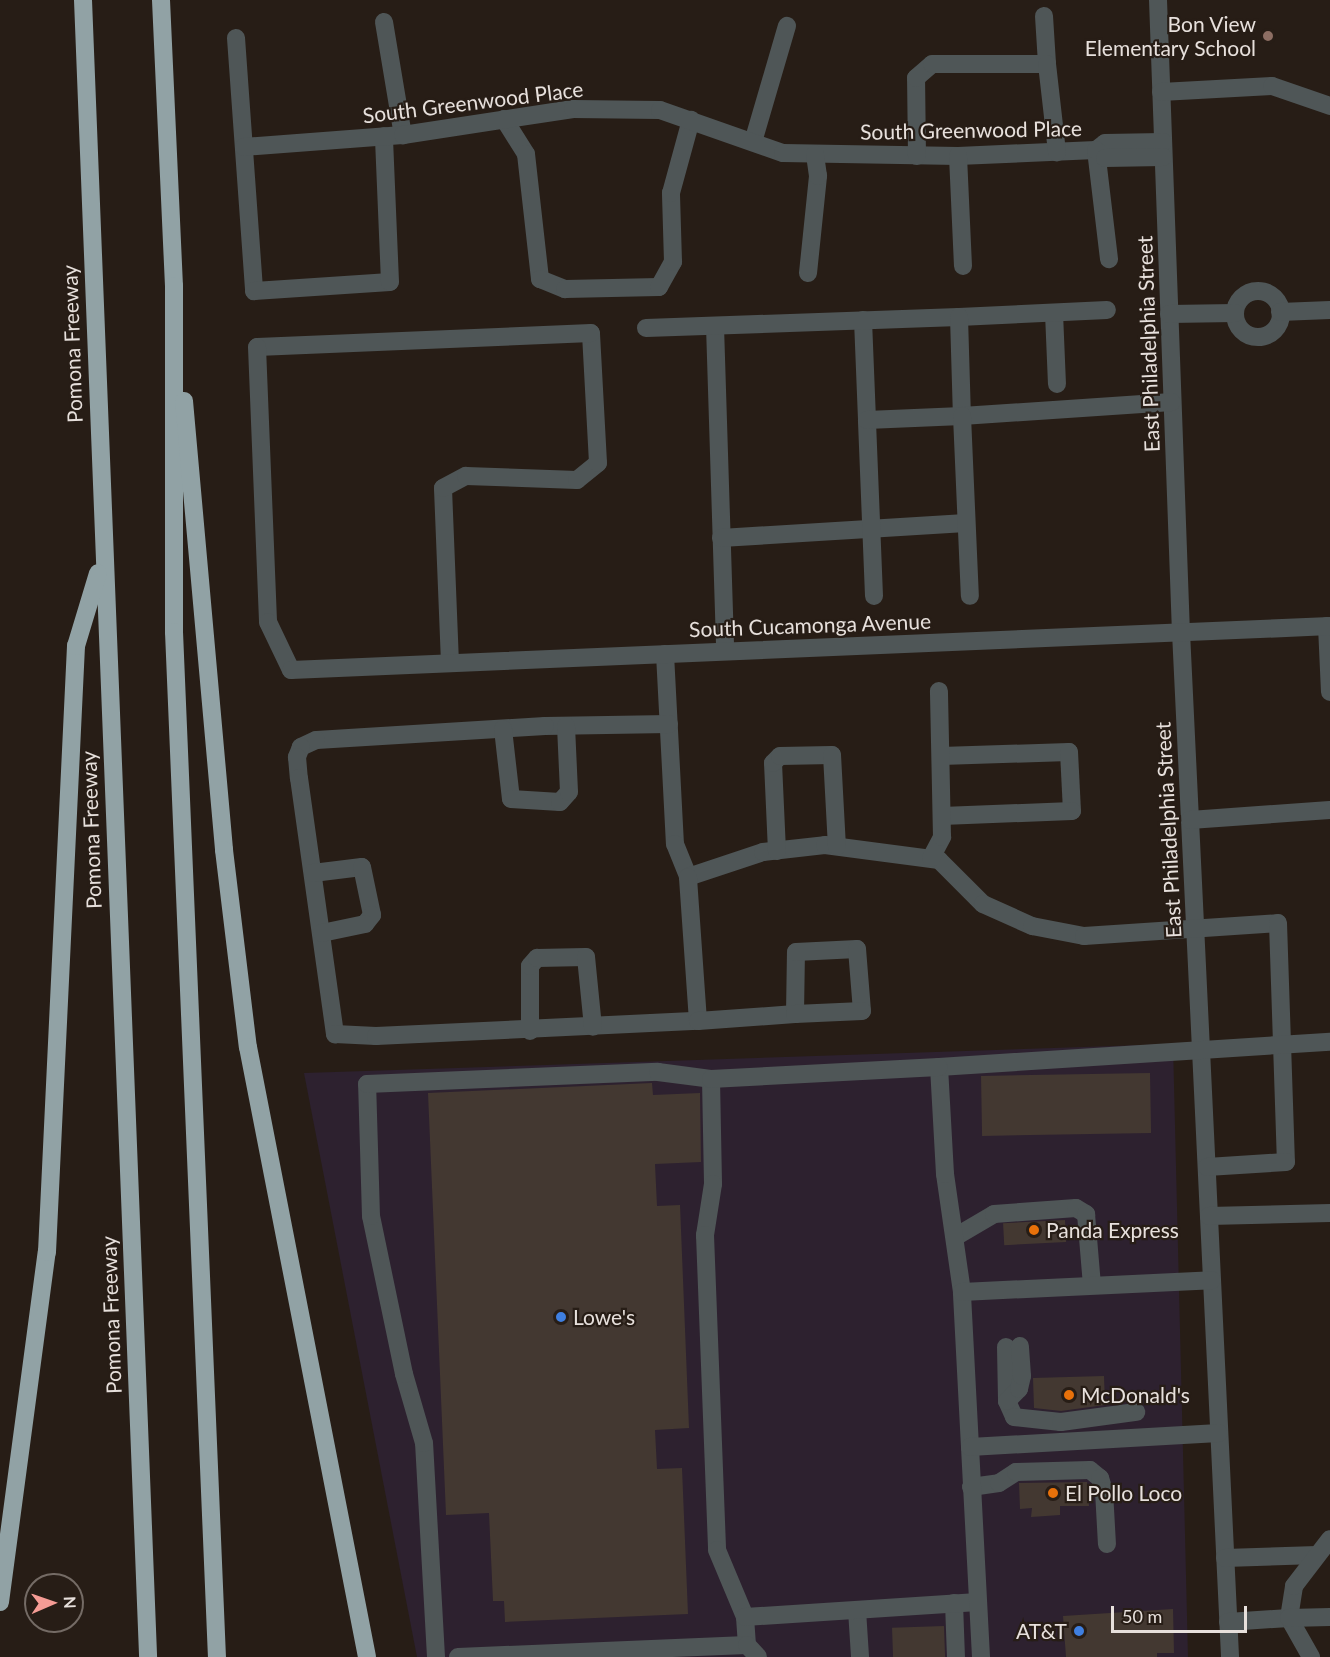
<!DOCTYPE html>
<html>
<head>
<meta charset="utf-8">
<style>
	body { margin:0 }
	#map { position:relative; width:1330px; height:1657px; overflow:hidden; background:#271d16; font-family:Lato,sans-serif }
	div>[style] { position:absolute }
	.commercial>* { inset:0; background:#2d212f }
	.building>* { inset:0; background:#433831; transform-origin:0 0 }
	.minor>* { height:18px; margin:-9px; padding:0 9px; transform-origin:9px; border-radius:9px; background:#4f5657 }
	.minor>.ring { margin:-9px; padding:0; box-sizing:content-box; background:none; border:18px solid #4f5657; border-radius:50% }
	.highway>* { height:18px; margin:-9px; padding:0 9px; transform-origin:9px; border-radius:9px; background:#91a2a5 }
	.dots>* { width:16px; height:16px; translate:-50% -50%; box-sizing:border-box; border:3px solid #271d16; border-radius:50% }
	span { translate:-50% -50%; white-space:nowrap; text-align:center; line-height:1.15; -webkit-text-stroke:4.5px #271d16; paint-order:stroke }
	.poi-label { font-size:21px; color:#e7e0dc }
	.right { translate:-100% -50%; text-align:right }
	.left { translate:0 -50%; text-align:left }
	.street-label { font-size:21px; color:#e7e0dc }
	.north { position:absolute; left:24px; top:1573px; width:60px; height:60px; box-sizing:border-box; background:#271d16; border:2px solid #746b65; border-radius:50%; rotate:88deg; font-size:16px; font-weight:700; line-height:24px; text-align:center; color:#e7e0dc }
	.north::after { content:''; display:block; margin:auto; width:21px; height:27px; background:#f59c95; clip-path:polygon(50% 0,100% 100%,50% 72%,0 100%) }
	.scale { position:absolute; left:1111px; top:1606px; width:136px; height:27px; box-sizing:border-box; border:3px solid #e7e0dc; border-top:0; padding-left:8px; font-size:18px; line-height:21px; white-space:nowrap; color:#e7e0dc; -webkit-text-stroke:4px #271d16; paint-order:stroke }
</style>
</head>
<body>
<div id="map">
	<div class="commercial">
		<div style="clip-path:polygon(1173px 1044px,1188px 1657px,417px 1657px,304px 1073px)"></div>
	</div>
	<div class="building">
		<div style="left:1150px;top:1073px;width:60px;height:169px;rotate:89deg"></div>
		<div style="clip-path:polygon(652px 1083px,653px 1095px,700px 1093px,701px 1162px,655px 1164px,657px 1206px,680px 1205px,689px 1428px,655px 1430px,657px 1469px,682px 1468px,688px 1614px,505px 1622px,504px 1601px,493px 1601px,489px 1513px,446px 1515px,428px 1093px)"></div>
		<div style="left:1065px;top:1220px;width:22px;height:62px;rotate:87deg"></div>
		<div style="clip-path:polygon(1104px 1376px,1105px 1405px,1061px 1411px,1034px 1408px,1033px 1378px)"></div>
		<div style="clip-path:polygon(1087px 1482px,1089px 1506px,1060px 1506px,1060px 1515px,1031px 1517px,1032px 1508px,1020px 1509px,1019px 1483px)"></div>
		<div style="clip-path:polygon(1173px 1609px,1174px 1653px,1157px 1653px,1157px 1657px,1066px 1657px,1063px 1616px)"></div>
		<div style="left:944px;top:1626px;width:31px;height:52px;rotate:88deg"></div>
	</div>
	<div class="minor">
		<div style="left:1158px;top:0;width:632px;rotate:87.92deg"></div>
		<div style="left:1181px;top:632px;width:1026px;rotate:87.26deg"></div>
		<div style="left:1044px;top:16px;width:48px;rotate:86.4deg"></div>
		<div style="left:384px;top:22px;width:115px;rotate:80.5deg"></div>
		<div style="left:236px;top:38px;width:254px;rotate:85.9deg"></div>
		<div style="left:254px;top:291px;width:136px;rotate:-3.8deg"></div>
		<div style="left:390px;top:282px;width:146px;rotate:-92.4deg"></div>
		<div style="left:1161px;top:92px;width:111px;rotate:-3.1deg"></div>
		<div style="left:1272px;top:86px;width:61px;rotate:19deg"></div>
		<div style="left:504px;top:119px;width:41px;rotate:57.8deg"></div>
		<div style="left:526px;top:154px;width:126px;rotate:83.6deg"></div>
		<div style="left:540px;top:279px;width:27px;rotate:22deg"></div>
		<div style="left:565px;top:289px;width:94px;rotate:-1.2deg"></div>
		<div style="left:659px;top:287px;width:29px;rotate:-61deg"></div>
		<div style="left:673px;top:262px;width:69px;rotate:-91.7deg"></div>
		<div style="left:671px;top:193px;width:76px;rotate:-74.7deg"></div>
		<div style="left:753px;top:142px;width:121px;rotate:-73.7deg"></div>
		<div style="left:244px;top:147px;width:159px;rotate:-4.3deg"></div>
		<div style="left:403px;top:135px;width:172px;rotate:-8.7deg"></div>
		<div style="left:573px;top:109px;width:87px;rotate:0.7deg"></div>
		<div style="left:660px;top:110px;width:130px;rotate:19.3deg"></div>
		<div style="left:783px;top:153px;width:175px;rotate:1deg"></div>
		<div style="left:958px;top:156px;width:138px;rotate:-2.5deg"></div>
		<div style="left:1096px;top:150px;width:11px;rotate:-38deg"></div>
		<div style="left:1105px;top:143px;width:58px;rotate:-1deg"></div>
		<div style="left:1096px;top:150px;width:110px;rotate:83.2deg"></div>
		<div style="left:1096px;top:150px;width:12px;rotate:42deg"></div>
		<div style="left:1105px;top:158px;width:58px;rotate:-1deg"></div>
		<div style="left:917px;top:156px;width:78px;rotate:-90.7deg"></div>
		<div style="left:916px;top:78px;width:21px;rotate:-41deg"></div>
		<div style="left:932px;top:64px;width:115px"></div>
		<div style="left:1047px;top:64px;width:89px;rotate:83.5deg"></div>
		<div style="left:958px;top:156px;width:110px;rotate:87.4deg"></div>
		<div style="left:808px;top:273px;width:98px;rotate:-84.1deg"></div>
		<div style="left:818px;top:176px;width:22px;rotate:-98deg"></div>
		<div class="ring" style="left:1235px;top:291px;width:28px;height:28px"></div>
		<div style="left:1280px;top:312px;width:50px;rotate:-2.3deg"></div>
		<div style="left:1054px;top:313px;width:71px;rotate:87.6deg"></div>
		<div style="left:1169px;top:314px;width:66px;rotate:-0.9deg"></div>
		<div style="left:959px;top:317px;width:148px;rotate:-2.7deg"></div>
		<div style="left:863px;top:320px;width:100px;rotate:87.7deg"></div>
		<div style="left:715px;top:326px;width:325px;rotate:88.2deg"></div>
		<div style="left:646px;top:328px;width:313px;rotate:-2deg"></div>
		<div style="left:959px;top:317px;width:99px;rotate:88.3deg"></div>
		<div style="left:962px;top:416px;width:210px;rotate:-3.8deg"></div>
		<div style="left:721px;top:538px;width:245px;rotate:-3.5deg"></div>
		<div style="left:874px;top:596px;width:176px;rotate:-92.3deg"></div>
		<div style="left:867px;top:420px;width:95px;rotate:-2.4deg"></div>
		<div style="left:962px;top:416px;width:180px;rotate:87.5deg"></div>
		<div style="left:1327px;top:626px;width:66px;rotate:87.4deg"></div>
		<div style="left:665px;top:654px;width:190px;rotate:87deg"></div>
		<div style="left:675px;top:844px;width:35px;rotate:68deg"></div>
		<div style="left:688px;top:877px;width:79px;rotate:-18.4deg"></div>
		<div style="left:763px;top:852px;width:62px;rotate:-6.4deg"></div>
		<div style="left:825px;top:845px;width:115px;rotate:7.5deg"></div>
		<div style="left:939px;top:860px;width:62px;rotate:45deg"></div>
		<div style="left:983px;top:904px;width:54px;rotate:24.2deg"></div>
		<div style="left:1032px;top:926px;width:53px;rotate:10.9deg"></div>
		<div style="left:1084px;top:936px;width:194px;rotate:-3.8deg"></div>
		<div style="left:1278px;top:923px;width:239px;rotate:88.1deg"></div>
		<div style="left:1286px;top:1162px;width:79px;rotate:176.4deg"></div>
		<div style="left:450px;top:663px;width:175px;rotate:-92.3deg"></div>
		<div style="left:443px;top:488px;width:26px;rotate:-28deg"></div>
		<div style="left:466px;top:476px;width:111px;rotate:2.1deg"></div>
		<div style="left:577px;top:480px;width:27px;rotate:-39deg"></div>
		<div style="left:598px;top:463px;width:130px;rotate:-93.1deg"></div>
		<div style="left:591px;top:333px;width:334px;rotate:177.6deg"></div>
		<div style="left:257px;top:347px;width:275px;rotate:87.7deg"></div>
		<div style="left:268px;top:622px;width:53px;rotate:64.4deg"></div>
		<div style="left:291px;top:670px;width:1040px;rotate:-2.42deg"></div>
		<div style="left:669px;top:724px;width:124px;rotate:179.1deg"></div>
		<div style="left:545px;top:726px;width:229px;rotate:176.5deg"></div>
		<div style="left:316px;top:740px;width:17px;rotate:155deg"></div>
		<div style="left:301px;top:747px;width:11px;rotate:112deg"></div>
		<div style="left:297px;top:757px;width:21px;rotate:85deg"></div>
		<div style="left:299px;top:778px;width:259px;rotate:82deg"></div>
		<div style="left:335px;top:1034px;width:41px;rotate:2.8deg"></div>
		<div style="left:376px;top:1036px;width:322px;rotate:-2.7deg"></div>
		<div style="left:698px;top:1021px;width:144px;rotate:-94deg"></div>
		<div style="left:503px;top:729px;width:70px;rotate:83.5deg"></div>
		<div style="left:511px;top:799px;width:49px;rotate:3.5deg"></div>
		<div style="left:560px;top:802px;width:13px;rotate:-48deg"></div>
		<div style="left:569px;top:792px;width:66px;rotate:-92.6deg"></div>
		<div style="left:941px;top:756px;width:128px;rotate:-1.8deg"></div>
		<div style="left:1069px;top:752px;width:59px;rotate:87.1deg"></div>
		<div style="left:1072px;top:811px;width:130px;rotate:177.8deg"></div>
		<div style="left:1190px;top:820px;width:140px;rotate:-4.1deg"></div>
		<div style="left:777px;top:851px;width:88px;rotate:-92.6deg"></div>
		<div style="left:773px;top:763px;width:10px;rotate:-45deg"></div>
		<div style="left:780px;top:756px;width:52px;rotate:-1.1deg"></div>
		<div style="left:832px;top:755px;width:91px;rotate:86.9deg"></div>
		<div style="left:931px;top:858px;width:24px;rotate:-62deg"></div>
		<div style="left:942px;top:837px;width:146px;rotate:-91.2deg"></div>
		<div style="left:313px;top:873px;width:49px;rotate:-7deg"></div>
		<div style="left:362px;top:867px;width:49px;rotate:78.2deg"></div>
		<div style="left:372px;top:915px;width:11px;rotate:128deg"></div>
		<div style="left:365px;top:924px;width:44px;rotate:168.2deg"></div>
		<div style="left:698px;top:1021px;width:97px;rotate:-4.1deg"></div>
		<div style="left:795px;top:1014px;width:62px;rotate:-89.1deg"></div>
		<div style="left:796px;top:952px;width:61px;rotate:-2.8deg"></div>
		<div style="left:857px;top:949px;width:62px;rotate:85.4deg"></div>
		<div style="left:862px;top:1011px;width:67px;rotate:177.4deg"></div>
		<div style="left:530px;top:1031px;width:65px;rotate:-90deg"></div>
		<div style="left:530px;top:966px;width:11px;rotate:-49deg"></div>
		<div style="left:537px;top:958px;width:49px;rotate:-1.2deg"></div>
		<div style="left:586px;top:957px;width:70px;rotate:84.3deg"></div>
		<div style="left:711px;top:1079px;width:105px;rotate:88.9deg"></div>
		<div style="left:713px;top:1184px;width:52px;rotate:98.9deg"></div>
		<div style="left:705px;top:1235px;width:315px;rotate:87.8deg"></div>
		<div style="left:717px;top:1550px;width:73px;rotate:67.3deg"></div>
		<div style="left:745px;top:1617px;width:28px;rotate:86deg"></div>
		<div style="left:1209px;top:1216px;width:121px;rotate:-1.4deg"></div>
		<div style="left:955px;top:1237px;width:45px;rotate:-30.5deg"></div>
		<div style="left:994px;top:1214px;width:82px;rotate:-4.2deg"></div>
		<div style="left:1076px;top:1208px;width:12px;rotate:31deg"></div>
		<div style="left:1086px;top:1214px;width:71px;rotate:85.2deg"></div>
		<div style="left:962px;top:1292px;width:119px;rotate:-98.2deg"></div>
		<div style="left:945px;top:1174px;width:107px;rotate:-93.2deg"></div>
		<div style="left:939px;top:1067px;width:392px;rotate:-3.7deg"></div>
		<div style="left:1006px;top:1347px;width:54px;rotate:88.9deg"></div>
		<div style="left:1007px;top:1401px;width:17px;rotate:66deg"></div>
		<div style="left:1014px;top:1417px;width:47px;rotate:6.1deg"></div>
		<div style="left:1061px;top:1422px;width:76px;rotate:-7.6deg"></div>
		<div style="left:1007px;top:1401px;width:17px;rotate:-45deg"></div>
		<div style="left:1019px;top:1389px;width:13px;rotate:-77deg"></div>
		<div style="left:1022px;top:1376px;width:30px;rotate:-94deg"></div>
		<div style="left:970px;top:1447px;width:155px;rotate:-93deg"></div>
		<div style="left:962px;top:1292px;width:250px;rotate:-2.7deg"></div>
		<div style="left:971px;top:1487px;width:28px;rotate:-8deg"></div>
		<div style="left:999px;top:1483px;width:20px;rotate:-33deg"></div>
		<div style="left:1016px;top:1472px;width:74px;rotate:-1.5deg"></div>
		<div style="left:1090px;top:1470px;width:13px;rotate:39deg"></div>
		<div style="left:1100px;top:1478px;width:14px;rotate:73deg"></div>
		<div style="left:1104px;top:1491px;width:53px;rotate:86.8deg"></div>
		<div style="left:1225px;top:1558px;width:92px;rotate:-1.9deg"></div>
		<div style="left:954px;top:1603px;width:54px;rotate:87.9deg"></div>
		<div style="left:857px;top:1610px;width:47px;rotate:86.3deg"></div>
		<div style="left:745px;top:1617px;width:233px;rotate:-3.7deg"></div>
		<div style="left:1228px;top:1622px;width:61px;rotate:-3.8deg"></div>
		<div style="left:1289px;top:1618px;width:32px;rotate:-81deg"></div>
		<div style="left:1294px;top:1586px;width:59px;rotate:-52.5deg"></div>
		<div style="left:436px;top:1657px;width:214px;rotate:-93.2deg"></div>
		<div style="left:424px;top:1443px;width:72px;rotate:-106.2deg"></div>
		<div style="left:404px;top:1374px;width:161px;rotate:-101.8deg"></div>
		<div style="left:371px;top:1216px;width:132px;rotate:-91.7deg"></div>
		<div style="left:367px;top:1084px;width:291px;rotate:-2.4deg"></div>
		<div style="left:658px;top:1072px;width:53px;rotate:7.5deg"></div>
		<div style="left:711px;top:1079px;width:228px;rotate:-3deg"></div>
		<div style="left:458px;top:1657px;width:289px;rotate:-2.4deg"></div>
		<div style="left:747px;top:1645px;width:16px;rotate:47deg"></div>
		<div style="left:981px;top:1657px;width:210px;rotate:-93deg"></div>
		<div style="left:970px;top:1447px;width:249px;rotate:-3.2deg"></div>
		<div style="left:1311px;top:1657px;width:45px;rotate:-119.4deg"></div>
		<div style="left:1289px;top:1618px;width:41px;rotate:-1.4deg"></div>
	</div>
	<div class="highway">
		<div style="left:83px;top:0;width:1658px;rotate:87.75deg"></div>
		<div style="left:161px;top:0;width:286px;rotate:87.4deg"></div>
		<div style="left:174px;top:286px;width:346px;rotate:90deg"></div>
		<div style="left:174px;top:632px;width:1026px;rotate:87.6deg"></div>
		<div style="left:184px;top:401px;width:451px;rotate:84.9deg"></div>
		<div style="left:224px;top:850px;width:198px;rotate:83.1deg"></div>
		<div style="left:248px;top:1047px;width:621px;rotate:78.96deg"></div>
		<div style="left:0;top:1602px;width:353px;rotate:-82.4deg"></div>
		<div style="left:47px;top:1252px;width:607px;rotate:-87.26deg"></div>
		<div style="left:76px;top:646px;width:76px;rotate:-73.2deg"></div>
	</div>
	<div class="dots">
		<div style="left:1268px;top:36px;background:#8d6e63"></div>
		<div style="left:1034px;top:1230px;background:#e8710a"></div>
		<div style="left:561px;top:1317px;background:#3f7fe0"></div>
		<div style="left:1069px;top:1395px;background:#e8710a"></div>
		<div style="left:1053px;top:1493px;background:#e8710a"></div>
		<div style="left:1079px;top:1631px;background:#3f7fe0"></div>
	</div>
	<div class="poi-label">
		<span class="right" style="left:1256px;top:36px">Bon View<br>Elementary School</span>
		<span class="left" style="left:1046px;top:1230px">Panda Express</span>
		<span class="left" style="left:573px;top:1317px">Lowe's</span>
		<span class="left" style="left:1081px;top:1395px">McDonald's</span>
		<span class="left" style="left:1065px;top:1493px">El Pollo Loco</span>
		<span class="right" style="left:1067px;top:1631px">AT&amp;T</span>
	</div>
	<div class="street-label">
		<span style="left:473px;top:102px;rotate:-7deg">South Greenwood Place</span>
		<span style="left:971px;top:130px;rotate:-1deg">South Greenwood Place</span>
		<span style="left:72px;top:344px;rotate:-92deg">Pomona Freeway</span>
		<span style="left:1148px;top:344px;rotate:-92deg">East Philadelphia Street</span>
		<span style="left:810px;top:625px;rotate:-2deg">South Cucamonga Avenue</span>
		<span style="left:91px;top:830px;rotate:-92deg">Pomona Freeway</span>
		<span style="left:1168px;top:830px;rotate:-93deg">East Philadelphia Street</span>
		<span style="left:111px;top:1315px;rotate:-92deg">Pomona Freeway</span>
	</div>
	<div class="north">N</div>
	<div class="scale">50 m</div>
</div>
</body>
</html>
